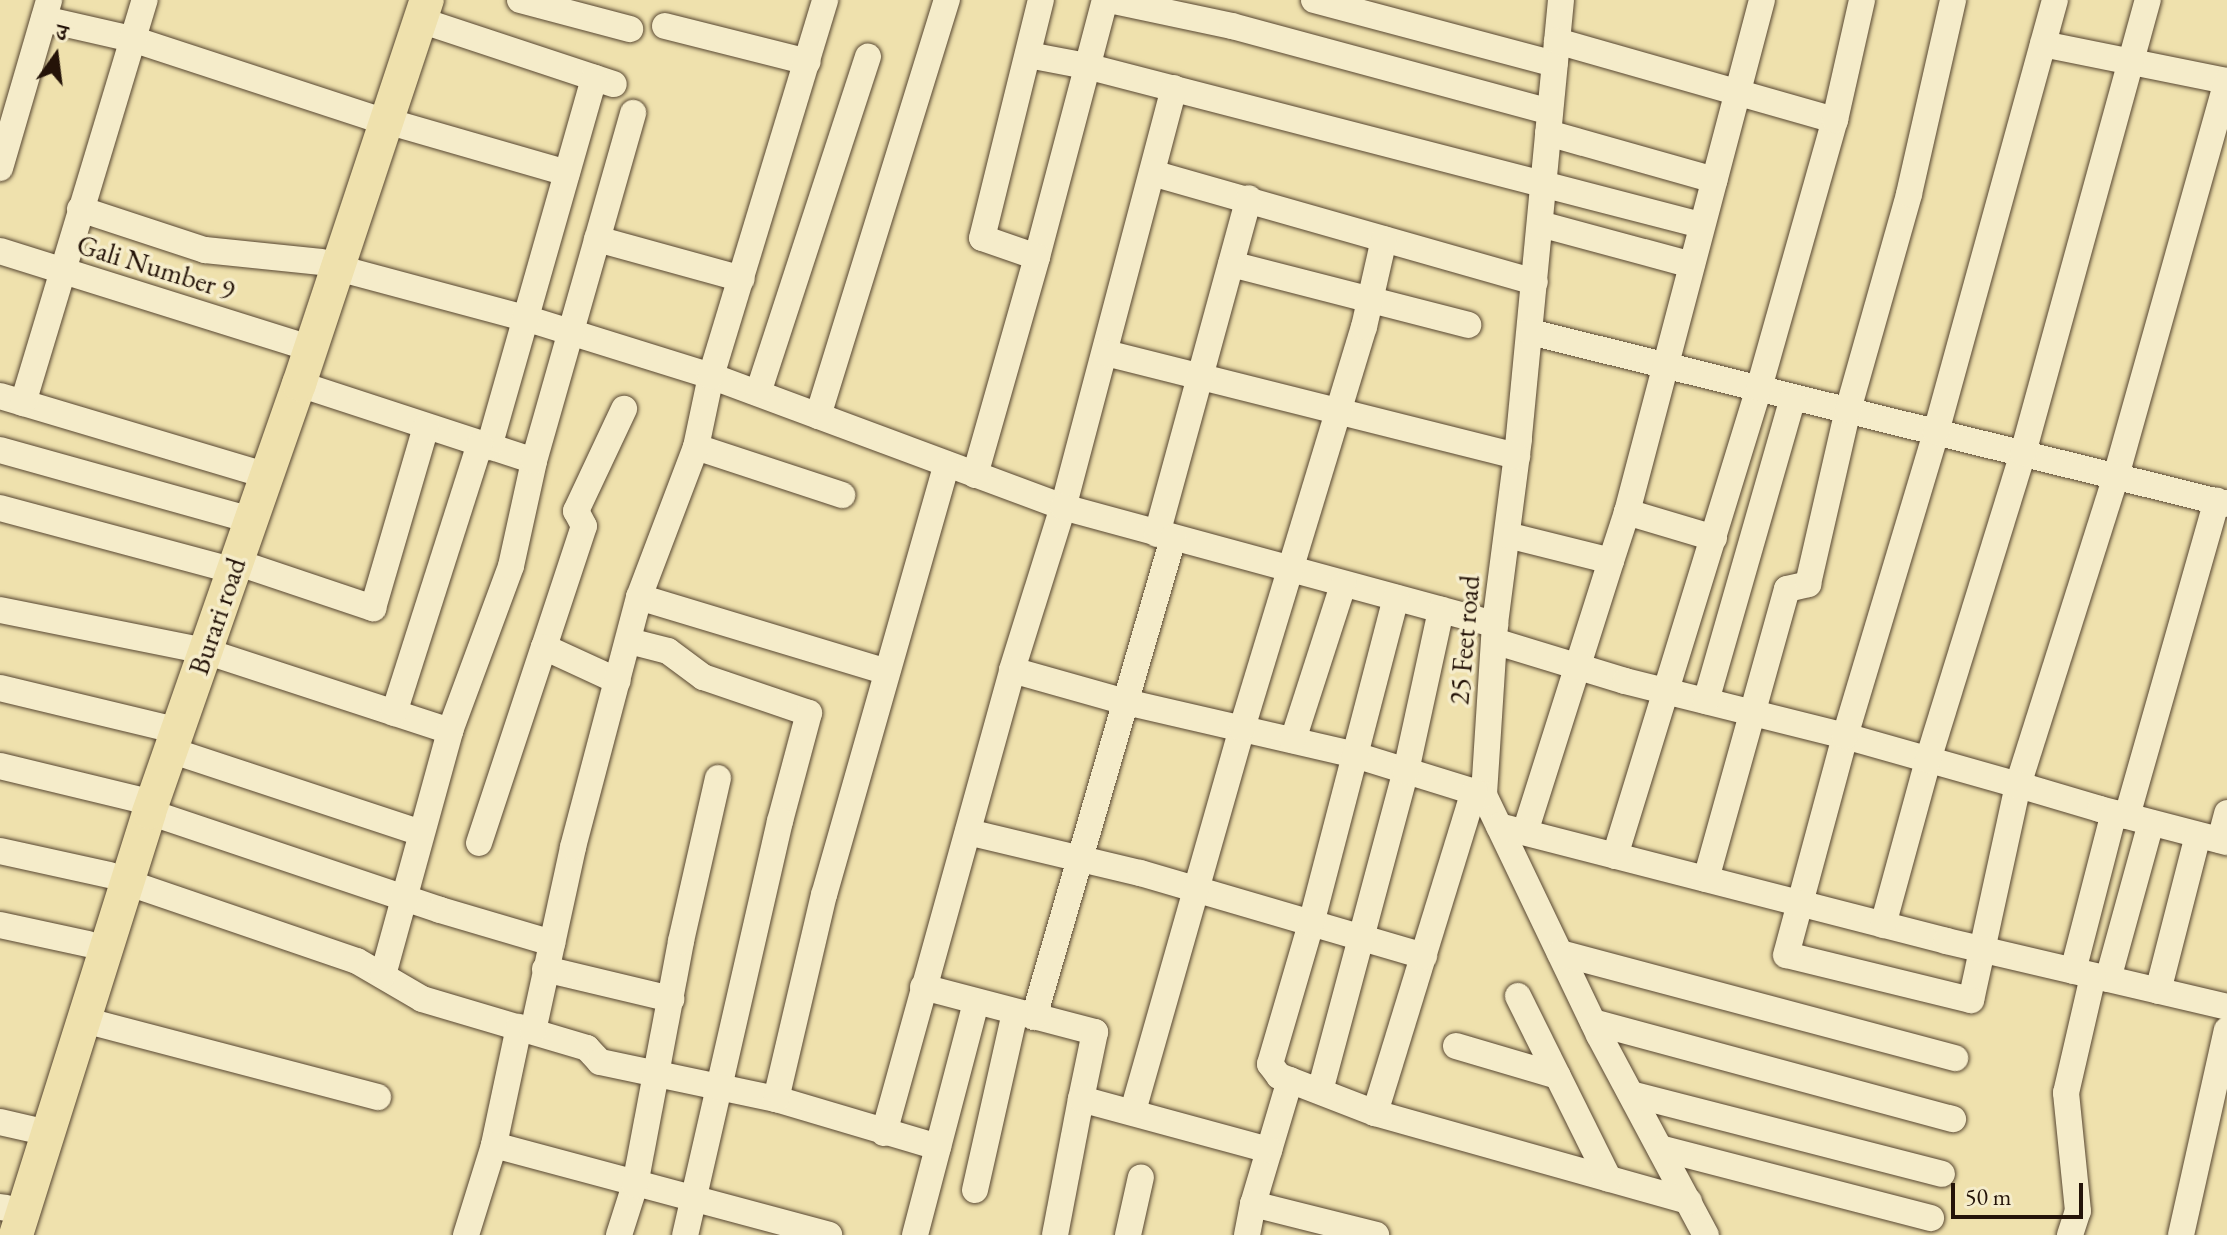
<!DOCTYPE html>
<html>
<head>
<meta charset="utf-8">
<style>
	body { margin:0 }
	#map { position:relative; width:2227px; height:1235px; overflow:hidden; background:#efe1ad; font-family:"EB Garamond","Noto Serif Devanagari",serif }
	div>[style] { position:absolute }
	.roads { filter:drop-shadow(0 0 2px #574631) drop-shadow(0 0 2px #574631) }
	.minor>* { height:26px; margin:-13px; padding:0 13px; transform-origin:13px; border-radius:13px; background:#f5ecca }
	.major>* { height:34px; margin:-17px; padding:0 17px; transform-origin:17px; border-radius:17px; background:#efe1ad }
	span { translate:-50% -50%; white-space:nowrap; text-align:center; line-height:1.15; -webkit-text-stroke:7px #f5ecca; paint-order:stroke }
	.street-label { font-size:28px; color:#241308 }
	.north { position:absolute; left:16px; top:16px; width:80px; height:80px; -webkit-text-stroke:6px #f5ecca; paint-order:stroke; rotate:14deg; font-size:22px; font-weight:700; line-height:32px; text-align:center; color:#241308 }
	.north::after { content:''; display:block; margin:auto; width:28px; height:36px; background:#241308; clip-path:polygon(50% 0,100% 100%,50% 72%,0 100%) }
	.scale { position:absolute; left:1951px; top:1183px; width:132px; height:36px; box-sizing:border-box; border:4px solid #241308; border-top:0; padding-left:10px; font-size:24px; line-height:28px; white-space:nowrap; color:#241308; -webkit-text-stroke:6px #f5ecca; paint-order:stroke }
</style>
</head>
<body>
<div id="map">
	<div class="roads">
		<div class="minor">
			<div style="left:520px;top:0;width:114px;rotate:14.8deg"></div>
			<div style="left:1109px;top:0;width:126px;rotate:11.9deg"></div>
			<div style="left:1232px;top:26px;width:329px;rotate:15.1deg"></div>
			<div style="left:1314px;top:0;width:249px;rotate:14.9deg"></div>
			<div style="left:1561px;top:0;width:441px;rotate:95.5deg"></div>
			<div style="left:1519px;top:439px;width:187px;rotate:97.4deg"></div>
			<div style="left:1495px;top:624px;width:171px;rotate:93.7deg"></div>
			<div style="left:1484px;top:795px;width:266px;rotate:64.4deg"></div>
			<div style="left:1599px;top:1035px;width:227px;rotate:61.9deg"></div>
			<div style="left:44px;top:19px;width:90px;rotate:12.8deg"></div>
			<div style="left:132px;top:39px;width:251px;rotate:18.1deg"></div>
			<div style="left:420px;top:20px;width:204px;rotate:18.3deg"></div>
			<div style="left:665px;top:26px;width:147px;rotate:14.1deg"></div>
			<div style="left:1557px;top:41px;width:289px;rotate:15.9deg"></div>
			<div style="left:2043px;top:44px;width:188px;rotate:11.4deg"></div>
			<div style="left:2227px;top:81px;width:410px;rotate:105.7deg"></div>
			<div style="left:2116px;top:476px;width:324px;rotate:107.6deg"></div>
			<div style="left:2018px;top:785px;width:220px;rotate:102.3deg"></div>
			<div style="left:1971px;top:1000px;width:190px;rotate:-166.3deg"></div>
			<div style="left:1786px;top:955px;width:227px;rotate:-74.9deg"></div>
			<div style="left:1845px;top:736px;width:180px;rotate:15.8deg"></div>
			<div style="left:2018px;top:785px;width:11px;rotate:15deg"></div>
			<div style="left:2029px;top:788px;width:74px;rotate:16.5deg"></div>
			<div style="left:2100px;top:809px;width:131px;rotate:14.6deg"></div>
			<div style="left:1028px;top:55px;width:59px;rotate:10.7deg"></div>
			<div style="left:1086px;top:66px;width:635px;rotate:14.5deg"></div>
			<div style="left:1174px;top:88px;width:433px;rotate:104.8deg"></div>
			<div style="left:1063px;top:507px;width:171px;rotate:107.4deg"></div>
			<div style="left:1012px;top:670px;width:118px;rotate:15.7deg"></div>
			<div style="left:1126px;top:702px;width:235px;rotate:13deg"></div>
			<div style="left:1355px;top:755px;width:135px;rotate:17.2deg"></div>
			<div style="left:387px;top:121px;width:187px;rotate:16.1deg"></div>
			<div style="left:1548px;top:133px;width:173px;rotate:15.8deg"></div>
			<div style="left:0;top:168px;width:175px;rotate:-73.7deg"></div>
			<div style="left:1152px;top:173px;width:398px;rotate:15.9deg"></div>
			<div style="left:80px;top:209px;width:132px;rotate:18.2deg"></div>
			<div style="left:205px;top:250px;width:117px;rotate:5.9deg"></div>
			<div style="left:1540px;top:224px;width:157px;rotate:15.1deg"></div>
			<div style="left:597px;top:239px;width:150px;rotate:15.4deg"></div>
			<div style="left:0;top:251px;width:308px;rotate:17.4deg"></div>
			<div style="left:1037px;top:257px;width:266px;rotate:-75.2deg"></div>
			<div style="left:1231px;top:264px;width:245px;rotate:14.4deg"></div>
			<div style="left:338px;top:268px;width:194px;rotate:15deg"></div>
			<div style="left:525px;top:318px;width:195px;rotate:17.3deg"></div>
			<div style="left:711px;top:376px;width:376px;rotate:20.4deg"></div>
			<div style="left:1063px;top:507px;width:448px;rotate:15.2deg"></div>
			<div style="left:1530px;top:332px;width:718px;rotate:13.86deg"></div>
			<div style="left:1106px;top:353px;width:424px;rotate:14.1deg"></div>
			<div style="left:299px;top:384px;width:247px;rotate:18.1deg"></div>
			<div style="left:758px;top:393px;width:354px;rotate:-71.9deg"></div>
			<div style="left:0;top:396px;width:262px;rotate:16.6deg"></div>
			<div style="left:23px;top:403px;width:421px;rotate:-73.2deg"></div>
			<div style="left:818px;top:416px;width:436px;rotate:-72.8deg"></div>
			<div style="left:489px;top:447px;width:384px;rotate:-74.1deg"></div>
			<div style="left:696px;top:447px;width:154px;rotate:18.2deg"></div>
			<div style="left:0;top:450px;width:245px;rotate:15.6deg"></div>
			<div style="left:975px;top:475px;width:227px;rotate:-74.1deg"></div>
			<div style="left:1037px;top:257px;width:58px;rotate:-160.9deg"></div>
			<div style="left:982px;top:238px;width:245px;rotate:-76.1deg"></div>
			<div style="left:0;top:508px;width:225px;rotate:15deg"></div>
			<div style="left:1157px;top:534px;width:348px;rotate:-74.7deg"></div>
			<div style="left:1507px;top:535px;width:107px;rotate:14deg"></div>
			<div style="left:1611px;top:561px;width:284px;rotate:107.6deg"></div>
			<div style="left:1714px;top:538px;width:91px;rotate:-163.4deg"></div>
			<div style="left:1627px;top:512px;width:529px;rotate:-75.23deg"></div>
			<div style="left:1611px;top:561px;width:52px;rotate:-71.9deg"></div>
			<div style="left:236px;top:562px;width:145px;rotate:18.6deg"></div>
			<div style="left:373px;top:608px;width:189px;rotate:-73.7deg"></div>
			<div style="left:639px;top:597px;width:259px;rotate:16.8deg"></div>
			<div style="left:0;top:610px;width:209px;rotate:11.3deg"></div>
			<div style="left:205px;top:651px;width:258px;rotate:18.1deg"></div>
			<div style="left:629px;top:641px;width:40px;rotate:14.4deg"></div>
			<div style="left:668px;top:651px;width:44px;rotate:36.6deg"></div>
			<div style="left:703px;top:677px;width:112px;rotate:18.8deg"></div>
			<div style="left:809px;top:713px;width:112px;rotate:105deg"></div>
			<div style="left:780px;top:821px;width:425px;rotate:102.9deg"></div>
			<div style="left:1494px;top:641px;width:137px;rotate:17deg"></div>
			<div style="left:1625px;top:681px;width:227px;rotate:14deg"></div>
			<div style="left:1845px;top:736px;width:317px;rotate:-73.3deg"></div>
			<div style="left:1936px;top:432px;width:448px;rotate:-74.6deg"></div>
			<div style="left:544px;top:647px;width:127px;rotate:-71.7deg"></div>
			<div style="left:584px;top:526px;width:17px;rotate:-118deg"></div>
			<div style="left:576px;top:511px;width:113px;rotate:-64.8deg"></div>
			<div style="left:0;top:688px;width:167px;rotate:13.5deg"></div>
			<div style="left:1706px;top:701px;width:316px;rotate:-74deg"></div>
			<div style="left:394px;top:713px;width:282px;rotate:-72.3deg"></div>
			<div style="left:1293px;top:740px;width:163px;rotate:-72.1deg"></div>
			<div style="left:173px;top:751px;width:261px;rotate:18.3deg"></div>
			<div style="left:0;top:766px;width:140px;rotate:13.6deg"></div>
			<div style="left:1474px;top:791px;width:337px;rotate:107.1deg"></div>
			<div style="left:1375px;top:1113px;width:326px;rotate:15.7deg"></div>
			<div style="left:149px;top:812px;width:307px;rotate:18.6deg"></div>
			<div style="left:440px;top:910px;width:117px;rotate:16.4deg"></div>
			<div style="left:2127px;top:816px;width:328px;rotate:-74.1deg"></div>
			<div style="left:1499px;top:826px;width:462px;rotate:14.4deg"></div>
			<div style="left:1946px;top:941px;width:289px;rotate:13.2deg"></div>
			<div style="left:968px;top:832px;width:177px;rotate:13.4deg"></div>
			<div style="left:1140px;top:873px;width:296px;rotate:16.3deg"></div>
			<div style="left:2220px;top:840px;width:28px;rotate:-75deg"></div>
			<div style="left:479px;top:843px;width:206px;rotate:-71.7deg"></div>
			<div style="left:544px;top:647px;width:81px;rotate:24.7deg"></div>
			<div style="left:0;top:851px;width:112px;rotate:12.4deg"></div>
			<div style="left:1615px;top:856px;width:490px;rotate:-72.9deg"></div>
			<div style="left:1759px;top:388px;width:279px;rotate:-74.2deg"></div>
			<div style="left:1835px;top:120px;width:123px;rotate:-77.3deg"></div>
			<div style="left:1706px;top:879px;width:301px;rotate:-74.4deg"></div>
			<div style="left:1787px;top:589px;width:22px;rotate:-13deg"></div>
			<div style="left:1808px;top:584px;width:179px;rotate:-77.1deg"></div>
			<div style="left:1848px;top:410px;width:224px;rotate:-74.2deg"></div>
			<div style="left:1909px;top:194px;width:199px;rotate:-77.2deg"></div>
			<div style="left:126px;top:882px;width:244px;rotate:18.9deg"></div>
			<div style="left:357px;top:961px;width:75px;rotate:30.3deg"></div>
			<div style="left:422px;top:999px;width:172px;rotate:16.5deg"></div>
			<div style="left:587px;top:1048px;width:19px;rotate:47deg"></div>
			<div style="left:600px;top:1062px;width:180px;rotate:11.9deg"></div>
			<div style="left:776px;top:1099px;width:169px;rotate:16.5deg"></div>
			<div style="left:0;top:925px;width:90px;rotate:12.2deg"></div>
			<div style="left:1883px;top:925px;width:171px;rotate:-74.7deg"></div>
			<div style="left:1928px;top:760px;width:321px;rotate:-72.8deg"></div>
			<div style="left:2023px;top:453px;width:470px;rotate:-74.6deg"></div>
			<div style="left:1560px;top:953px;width:409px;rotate:14.9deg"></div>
			<div style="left:545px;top:969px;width:130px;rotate:13.4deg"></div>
			<div style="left:2073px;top:971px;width:163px;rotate:-75.5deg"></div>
			<div style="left:383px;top:975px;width:253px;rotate:-74.6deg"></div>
			<div style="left:450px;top:731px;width:176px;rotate:-69.7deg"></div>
			<div style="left:511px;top:566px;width:107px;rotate:-77.6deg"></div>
			<div style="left:534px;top:461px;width:362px;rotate:-74.1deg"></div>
			<div style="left:2108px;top:979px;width:162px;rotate:-74.6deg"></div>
			<div style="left:923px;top:987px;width:178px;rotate:14.7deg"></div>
			<div style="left:1095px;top:1032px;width:68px;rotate:101.8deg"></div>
			<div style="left:2158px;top:991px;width:161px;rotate:-75.6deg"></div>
			<div style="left:1518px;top:996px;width:204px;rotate:63.6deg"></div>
			<div style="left:1034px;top:1017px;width:499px;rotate:-73.8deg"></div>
			<div style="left:84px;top:1020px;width:304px;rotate:14.7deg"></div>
			<div style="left:1593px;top:1022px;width:373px;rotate:15.1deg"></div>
			<div style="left:519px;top:1027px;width:121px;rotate:102deg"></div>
			<div style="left:494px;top:1145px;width:347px;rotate:15deg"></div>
			<div style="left:533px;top:1031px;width:188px;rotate:-77.7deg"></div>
			<div style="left:573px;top:847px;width:259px;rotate:-75.2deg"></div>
			<div style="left:639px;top:597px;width:160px;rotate:-69.2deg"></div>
			<div style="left:696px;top:447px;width:73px;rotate:-78.1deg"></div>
			<div style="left:711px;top:376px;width:393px;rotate:-73.1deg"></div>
			<div style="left:1456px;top:1046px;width:106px;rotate:16.4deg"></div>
			<div style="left:1290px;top:1080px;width:129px;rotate:106.6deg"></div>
			<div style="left:1253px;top:1204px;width:127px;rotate:14.1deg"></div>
			<div style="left:1320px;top:1091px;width:331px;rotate:-75deg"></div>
			<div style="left:1406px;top:771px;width:165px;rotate:-77.7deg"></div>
			<div style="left:1631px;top:1094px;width:321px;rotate:14.4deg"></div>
			<div style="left:776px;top:1099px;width:210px;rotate:-76.8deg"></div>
			<div style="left:824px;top:895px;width:448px;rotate:-74.1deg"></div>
			<div style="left:1133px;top:1111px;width:398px;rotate:-74.1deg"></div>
			<div style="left:1242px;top:728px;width:419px;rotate:-73.1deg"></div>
			<div style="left:1364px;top:327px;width:90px;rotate:-77.2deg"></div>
			<div style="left:1375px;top:1113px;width:103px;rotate:-158.9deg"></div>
			<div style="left:1279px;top:1076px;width:15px;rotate:-127deg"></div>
			<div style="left:1270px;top:1064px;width:146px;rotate:-73.7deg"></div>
			<div style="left:1311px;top:924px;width:337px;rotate:-75.4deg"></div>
			<div style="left:0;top:1122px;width:32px;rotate:13deg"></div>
			<div style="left:884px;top:1133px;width:480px;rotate:-74.5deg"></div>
			<div style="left:1660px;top:1148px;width:280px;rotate:14.5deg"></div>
			<div style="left:975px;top:1190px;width:181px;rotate:-77.3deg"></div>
			<div style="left:0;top:1207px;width:6px;rotate:9deg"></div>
			<div style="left:466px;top:1235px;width:94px;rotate:-72.7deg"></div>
			<div style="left:619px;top:1235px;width:52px;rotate:-72.3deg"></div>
			<div style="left:635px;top:1185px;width:248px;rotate:-79.3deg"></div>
			<div style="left:681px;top:941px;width:167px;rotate:-77.2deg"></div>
			<div style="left:915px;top:1235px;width:241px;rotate:-75.3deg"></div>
			<div style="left:1055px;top:1235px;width:138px;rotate:-79.2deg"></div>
			<div style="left:1081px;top:1099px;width:195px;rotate:15.2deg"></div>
			<div style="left:1128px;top:1235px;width:59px;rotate:-77.4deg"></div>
			<div style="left:1247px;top:1235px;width:32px;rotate:-79deg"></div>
			<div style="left:2070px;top:1235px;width:25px;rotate:-72deg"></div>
			<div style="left:2078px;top:1211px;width:119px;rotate:-95.8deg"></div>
			<div style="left:2066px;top:1093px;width:120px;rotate:-77deg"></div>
			<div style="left:2181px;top:1235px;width:210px;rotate:-77.4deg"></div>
		</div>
		<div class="major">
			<div style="left:16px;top:1235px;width:443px;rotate:-72.5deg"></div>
			<div style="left:149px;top:812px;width:454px;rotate:-70.7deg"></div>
			<div style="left:299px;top:384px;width:405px;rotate:-71.6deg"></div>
		</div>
	</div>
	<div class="street-label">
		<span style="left:156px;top:267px;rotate:17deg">Gali Number 9</span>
		<span style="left:217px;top:616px;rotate:-71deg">Burari road</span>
		<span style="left:1464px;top:640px;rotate:-85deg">25 Feet road</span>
	</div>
	<div class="north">उ</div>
	<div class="scale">50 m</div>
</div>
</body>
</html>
